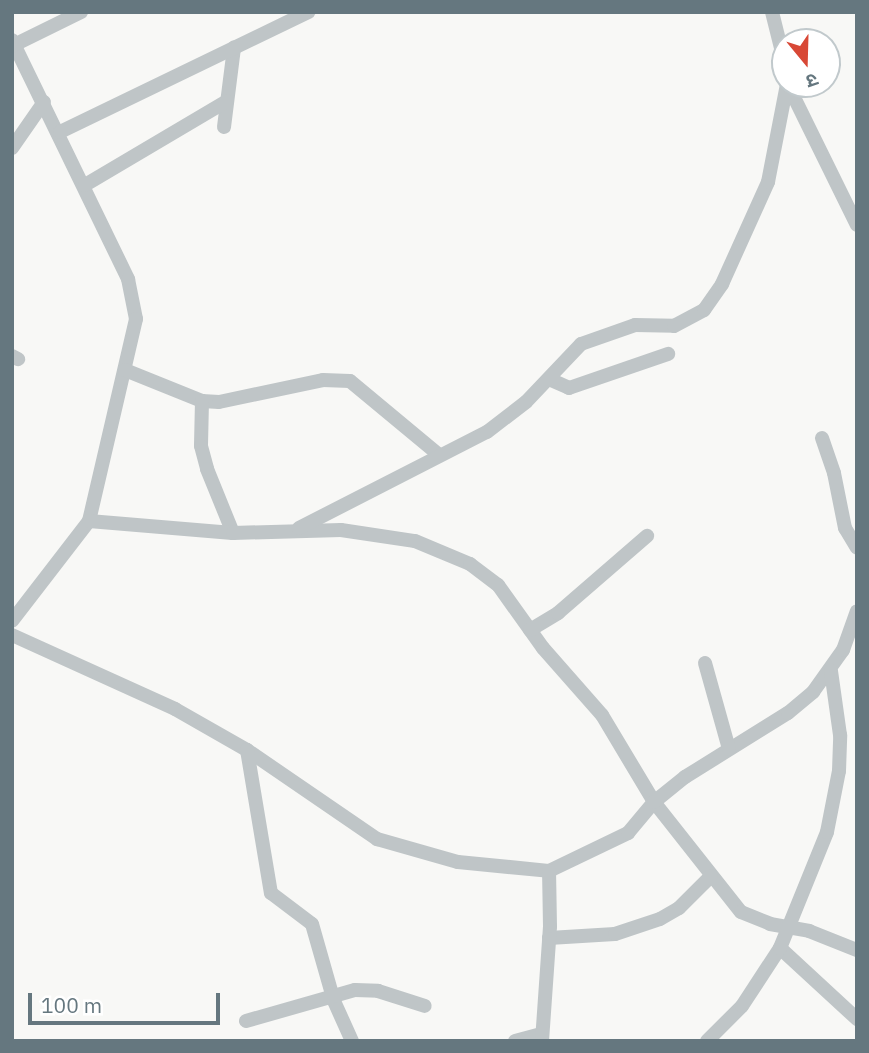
<!DOCTYPE html>
<html>
<head>
<meta charset="utf-8">
<style>
	body { margin:0 }
	#map { position:relative; width:869px; height:1053px; overflow:hidden; background:#f8f8f6; font-family:"IBM Plex Sans","Noto Sans Devanagari",sans-serif }
	div>[style] { position:absolute }
	.minor>* { height:14px; margin:-7px; padding:0 7px; transform-origin:7px; border-radius:7px; background:#bfc5c7 }
	span { translate:-50% -50%; white-space:nowrap; text-align:center; line-height:1.15; -webkit-text-stroke:7px #fff; paint-order:stroke }
	.frame { position:absolute; inset:0; border:14px solid #65777f; pointer-events:none }
	.north { position:absolute; left:771px; top:28px; width:70px; height:70px; box-sizing:border-box; background:#fff; border:2px solid #c1c9cc; border-radius:50%; rotate:161deg; font-size:19px; font-weight:700; line-height:28px; text-align:center; color:#65777f }
	.north::after { content:''; display:block; margin:auto; width:24px; height:32px; background:#d84836; clip-path:polygon(50% 0,100% 100%,50% 72%,0 100%) }
	.scale { position:absolute; left:28px; top:993px; width:192px; height:32px; box-sizing:border-box; border:4px solid #65777f; border-top:0; padding-left:9px; font-size:21px; line-height:24px; white-space:nowrap; color:#65777f; -webkit-text-stroke:5px #fff; paint-order:stroke }
</style>
</head>
<body>
<div id="map">
	<div class="minor">
		<div style="left:772px;top:12px;width:54px;rotate:76deg"></div>
		<div style="left:12px;top:40px;width:266px;rotate:64.1deg"></div>
		<div style="left:128px;top:279px;width:41px;rotate:78.7deg"></div>
		<div style="left:136px;top:319px;width:207px;rotate:103.1deg"></div>
		<div style="left:89px;top:521px;width:126px;rotate:127.6deg"></div>
		<div style="left:12px;top:46px;width:77px;rotate:-26.2deg"></div>
		<div style="left:788px;top:85px;width:156px;rotate:63.8deg"></div>
		<div style="left:224px;top:127px;width:80px;rotate:-82.8deg"></div>
		<div style="left:60px;top:132px;width:276px;rotate:-25.8deg"></div>
		<div style="left:12px;top:148px;width:56px;rotate:-55.2deg"></div>
		<div style="left:85px;top:185px;width:165px;rotate:-30.6deg"></div>
		<div style="left:12px;top:356px;width:7px;rotate:27deg"></div>
		<div style="left:125px;top:370px;width:83px;rotate:21.9deg"></div>
		<div style="left:202px;top:401px;width:17px;rotate:3deg"></div>
		<div style="left:219px;top:402px;width:106px;rotate:-11.9deg"></div>
		<div style="left:323px;top:380px;width:27px;rotate:2deg"></div>
		<div style="left:350px;top:381px;width:116px;rotate:39.7deg"></div>
		<div style="left:549px;top:379px;width:22px;rotate:24deg"></div>
		<div style="left:569px;top:388px;width:105px;rotate:-19deg"></div>
		<div style="left:202px;top:401px;width:45px;rotate:91.3deg"></div>
		<div style="left:201px;top:446px;width:24px;rotate:75deg"></div>
		<div style="left:207px;top:469px;width:69px;rotate:67.9deg"></div>
		<div style="left:822px;top:438px;width:37px;rotate:71deg"></div>
		<div style="left:834px;top:473px;width:56px;rotate:78.7deg"></div>
		<div style="left:845px;top:528px;width:23px;rotate:59deg"></div>
		<div style="left:89px;top:521px;width:144px;rotate:4.8deg"></div>
		<div style="left:233px;top:533px;width:108px;rotate:-1.6deg"></div>
		<div style="left:341px;top:530px;width:75px;rotate:8.5deg"></div>
		<div style="left:415px;top:541px;width:60px;rotate:22.7deg"></div>
		<div style="left:470px;top:564px;width:35px;rotate:37deg"></div>
		<div style="left:498px;top:585px;width:77px;rotate:54.5deg"></div>
		<div style="left:543px;top:648px;width:89px;rotate:48.6deg"></div>
		<div style="left:602px;top:715px;width:101px;rotate:59.1deg"></div>
		<div style="left:654px;top:802px;width:140px;rotate:51.7deg"></div>
		<div style="left:741px;top:912px;width:31px;rotate:22deg"></div>
		<div style="left:770px;top:924px;width:40px;rotate:10deg"></div>
		<div style="left:809px;top:931px;width:52px;rotate:21.6deg"></div>
		<div style="left:299px;top:528px;width:211px;rotate:-27.1deg"></div>
		<div style="left:487px;top:432px;width:49px;rotate:-37.6deg"></div>
		<div style="left:526px;top:402px;width:80px;rotate:-46.5deg"></div>
		<div style="left:581px;top:344px;width:57px;rotate:-19.4deg"></div>
		<div style="left:635px;top:325px;width:39px;rotate:1deg"></div>
		<div style="left:674px;top:326px;width:34px;rotate:-28deg"></div>
		<div style="left:704px;top:310px;width:32px;rotate:-55deg"></div>
		<div style="left:722px;top:284px;width:112px;rotate:-65.7deg"></div>
		<div style="left:768px;top:182px;width:100px;rotate:-79deg"></div>
		<div style="left:530px;top:630px;width:33px;rotate:-31deg"></div>
		<div style="left:558px;top:613px;width:118px;rotate:-40.9deg"></div>
		<div style="left:12px;top:635px;width:179px;rotate:24.4deg"></div>
		<div style="left:175px;top:709px;width:83px;rotate:29.7deg"></div>
		<div style="left:247px;top:750px;width:158px;rotate:34.4deg"></div>
		<div style="left:377px;top:839px;width:84px;rotate:15.9deg"></div>
		<div style="left:458px;top:862px;width:91px;rotate:5.6deg"></div>
		<div style="left:549px;top:871px;width:88px;rotate:-25.7deg"></div>
		<div style="left:628px;top:833px;width:40px;rotate:-50deg"></div>
		<div style="left:654px;top:802px;width:40px;rotate:-39deg"></div>
		<div style="left:685px;top:777px;width:121px;rotate:-31.9deg"></div>
		<div style="left:788px;top:713px;width:33px;rotate:-40deg"></div>
		<div style="left:813px;top:692px;width:52px;rotate:-54.5deg"></div>
		<div style="left:843px;top:650px;width:41px;rotate:-70.3deg"></div>
		<div style="left:705px;top:663px;width:89px;rotate:74.4deg"></div>
		<div style="left:247px;top:750px;width:145px;rotate:80.5deg"></div>
		<div style="left:271px;top:893px;width:51px;rotate:37.1deg"></div>
		<div style="left:312px;top:924px;width:80px;rotate:74.1deg"></div>
		<div style="left:334px;top:1001px;width:44px;rotate:65.8deg"></div>
		<div style="left:549px;top:938px;width:66px;rotate:-3.5deg"></div>
		<div style="left:615px;top:934px;width:47px;rotate:-18.4deg"></div>
		<div style="left:660px;top:919px;width:22px;rotate:-30deg"></div>
		<div style="left:679px;top:908px;width:45px;rotate:-45deg"></div>
		<div style="left:780px;top:948px;width:105px;rotate:42.7deg"></div>
		<div style="left:246px;top:1021px;width:113px;rotate:-15.9deg"></div>
		<div style="left:355px;top:990px;width:23px;rotate:2deg"></div>
		<div style="left:378px;top:991px;width:49px;rotate:17.7deg"></div>
		<div style="left:515px;top:1041px;width:28px;rotate:-15deg"></div>
		<div style="left:542px;top:1041px;width:115px;rotate:-86deg"></div>
		<div style="left:550px;top:926px;width:55px;rotate:-91deg"></div>
		<div style="left:707px;top:1041px;width:49px;rotate:-45deg"></div>
		<div style="left:742px;top:1006px;width:69px;rotate:-56.8deg"></div>
		<div style="left:780px;top:948px;width:125px;rotate:-67.9deg"></div>
		<div style="left:827px;top:832px;width:62px;rotate:-78.9deg"></div>
		<div style="left:839px;top:771px;width:36px;rotate:-88deg"></div>
		<div style="left:840px;top:735px;width:65px;rotate:-98deg"></div>
	</div>
	<div class="frame"></div>
	<div class="north">उ</div>
	<div class="scale">100 m</div>
</div>
</body>
</html>
